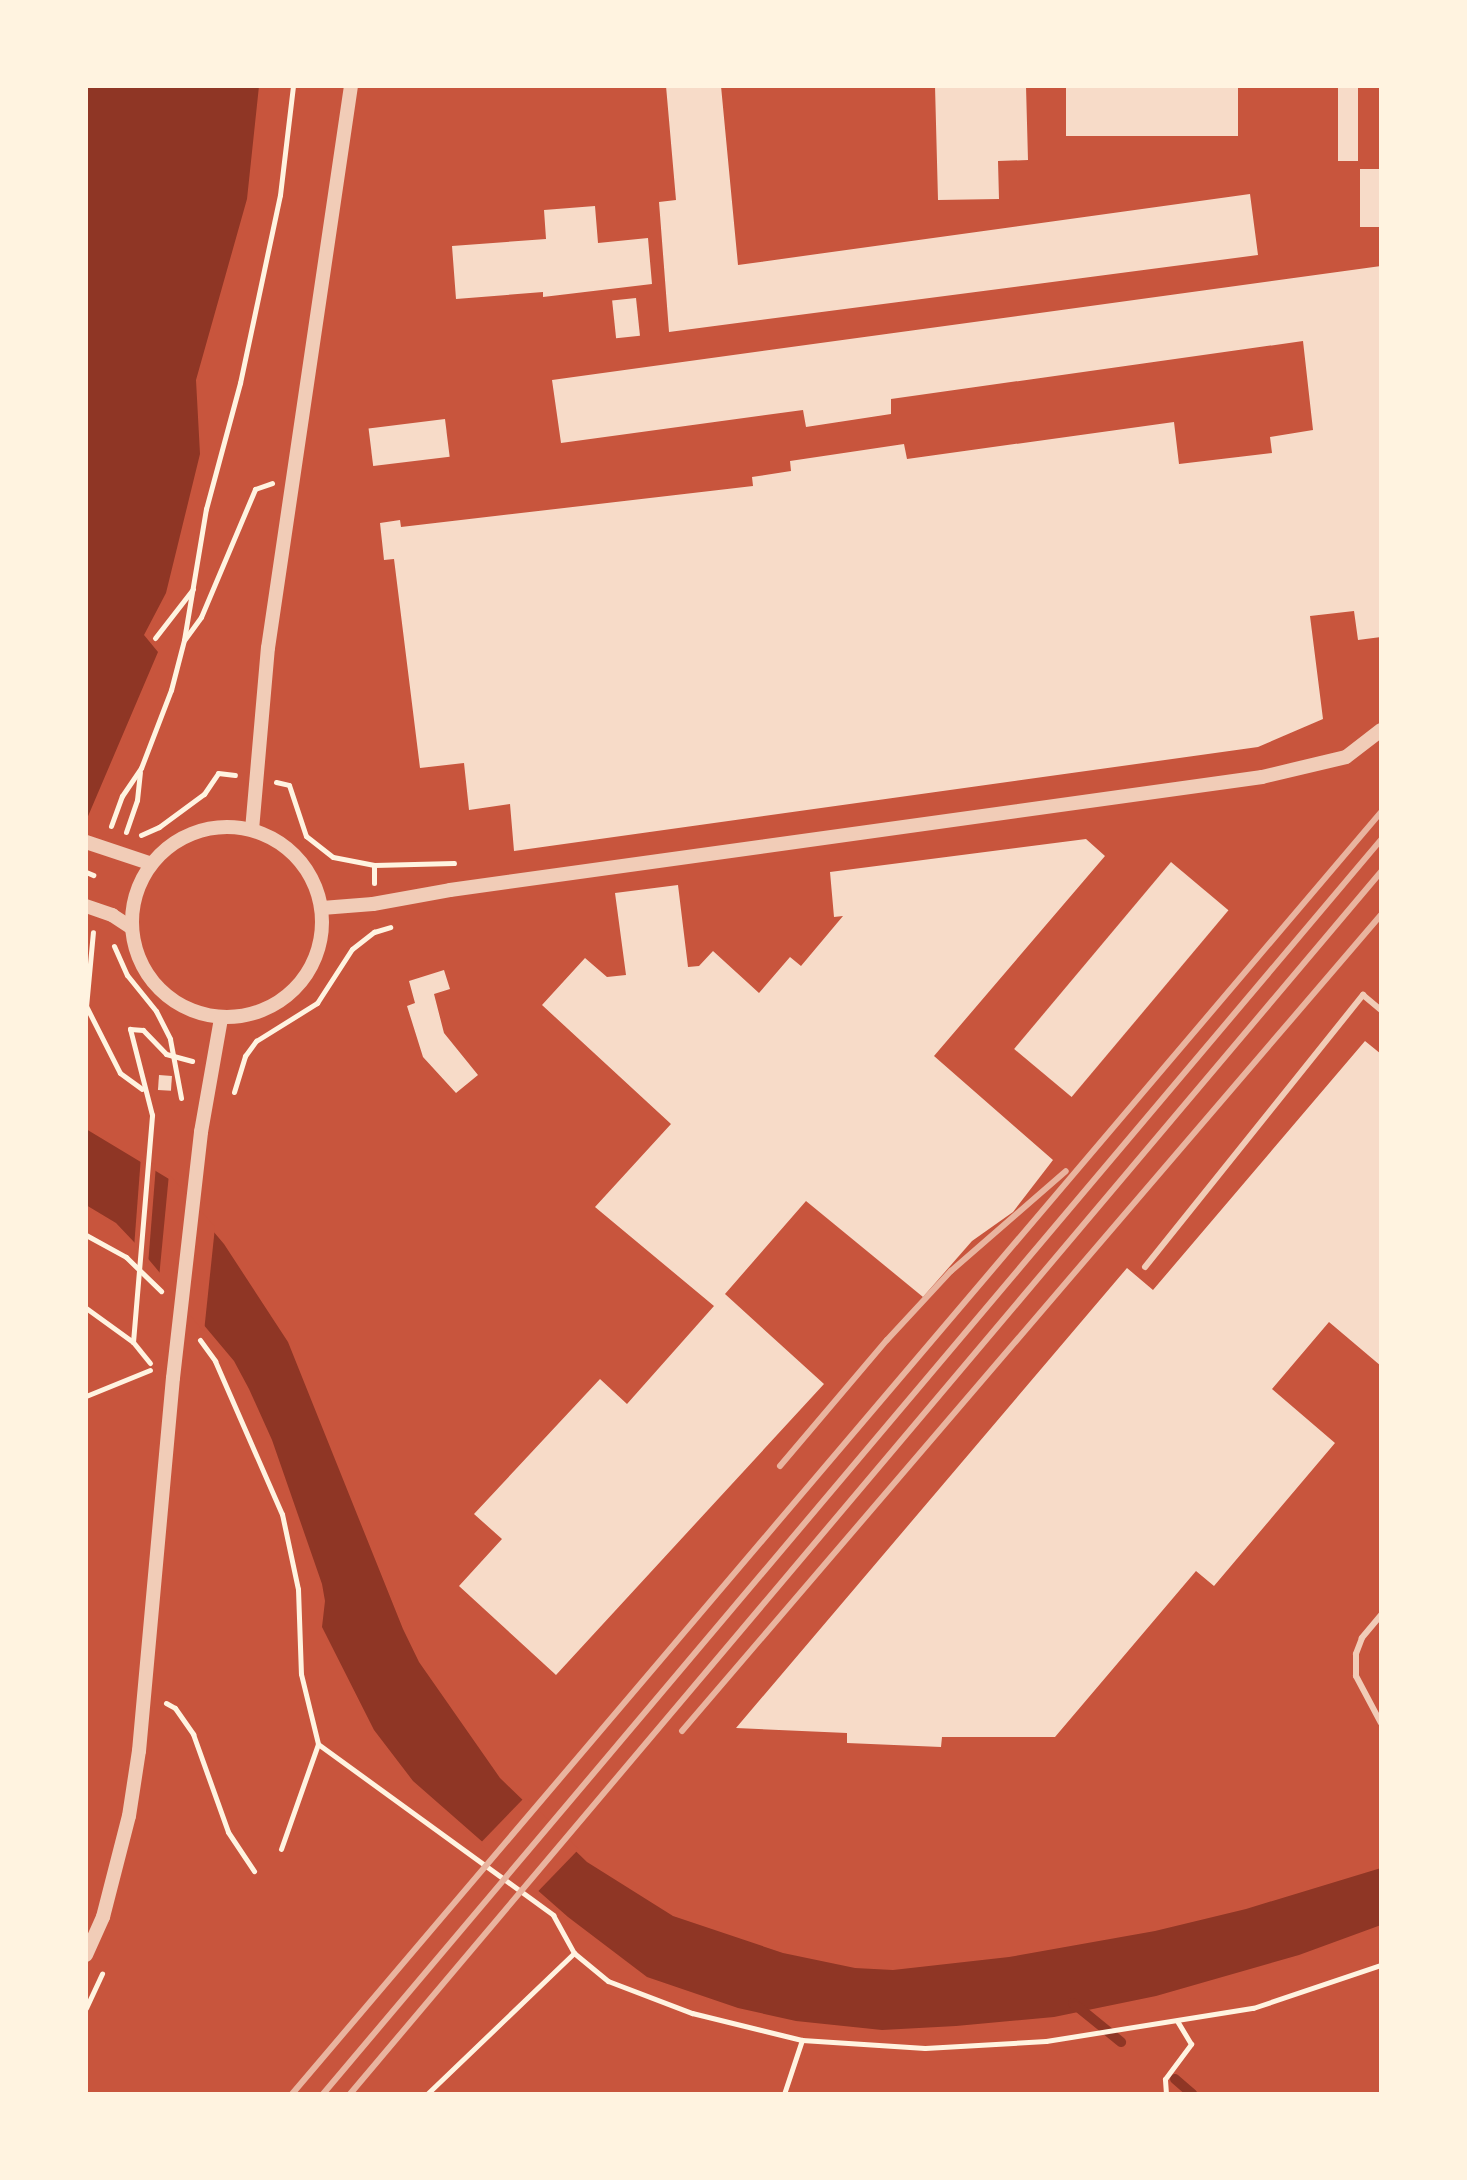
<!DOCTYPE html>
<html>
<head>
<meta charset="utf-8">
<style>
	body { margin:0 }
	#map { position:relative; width:1467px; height:2180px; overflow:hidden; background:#c8553d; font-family:"Noto Sans",sans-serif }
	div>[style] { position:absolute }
	.water>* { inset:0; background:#8f3625 }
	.pier>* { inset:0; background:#c8553d; transform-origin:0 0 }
	.stream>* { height:10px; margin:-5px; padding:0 5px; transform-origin:5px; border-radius:5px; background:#8f3625 }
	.building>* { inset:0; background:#f7dbc8; transform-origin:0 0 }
	.path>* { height:5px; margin:-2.5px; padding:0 2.5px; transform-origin:2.5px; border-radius:2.5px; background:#fff3e0 }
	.service>* { height:6px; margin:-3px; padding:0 3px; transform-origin:3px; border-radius:3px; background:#f1ccb7 }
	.tertiary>* { height:14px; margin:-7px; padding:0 7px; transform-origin:7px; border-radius:7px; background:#f1ccb7 }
	.tertiary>.ring { margin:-7px; padding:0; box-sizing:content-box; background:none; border:14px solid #f1ccb7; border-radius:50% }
	.rail>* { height:6px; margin:-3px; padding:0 3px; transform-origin:3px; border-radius:3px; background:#e9b49f }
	span { translate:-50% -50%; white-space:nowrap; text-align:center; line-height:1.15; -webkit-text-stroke:6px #fff3e0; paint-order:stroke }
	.frame { position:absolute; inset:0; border:88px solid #fff3e0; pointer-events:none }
</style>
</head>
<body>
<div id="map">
	<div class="water">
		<div style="clip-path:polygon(86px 86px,259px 86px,247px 199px,196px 380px,200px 454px,166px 593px,144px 635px,158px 652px,86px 821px)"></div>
		<div style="clip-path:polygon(86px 1129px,169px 1179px,224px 1244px,288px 1342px,403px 1629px,419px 1662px,500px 1778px,587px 1862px,673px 1916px,783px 1953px,855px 1968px,893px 1970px,1009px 1957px,1155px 1931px,1246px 1909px,1381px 1868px,1381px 1925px,1299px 1955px,1156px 1996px,1054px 2017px,956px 2026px,882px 2030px,796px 2021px,738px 2008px,647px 1977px,568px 1917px,413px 1781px,374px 1730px,322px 1627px,325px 1601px,322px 1584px,272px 1440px,249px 1389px,234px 1361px,134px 1242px,116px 1223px,86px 1205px)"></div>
	</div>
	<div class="pier">
		<div style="clip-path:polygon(141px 1156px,156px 1165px,148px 1265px,134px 1248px)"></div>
		<div style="clip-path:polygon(169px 1174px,215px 1227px,204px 1332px,159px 1278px)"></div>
		<div style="left:525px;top:1797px;width:75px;height:65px;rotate:44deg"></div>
	</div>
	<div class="stream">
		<div style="left:1073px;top:2003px;width:62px;rotate:39.1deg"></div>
		<div style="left:1175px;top:2079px;width:23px;rotate:41deg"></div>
	</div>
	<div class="building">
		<div style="clip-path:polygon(666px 86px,721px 86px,738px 265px,1250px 194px,1258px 255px,669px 332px,659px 202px,676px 200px)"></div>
		<div style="clip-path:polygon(935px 86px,1026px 86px,1028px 160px,998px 161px,999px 199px,938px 200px)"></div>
		<div style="left:1066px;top:86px;width:172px;height:50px"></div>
		<div style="left:1338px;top:87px;width:20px;height:74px"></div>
		<div style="left:1360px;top:169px;width:21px;height:58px"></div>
		<div style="clip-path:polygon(595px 206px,598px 243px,648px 238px,652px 284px,543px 297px,543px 292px,456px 299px,452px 246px,546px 239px,544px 210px)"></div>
		<div style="clip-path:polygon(1381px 266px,1381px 637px,1358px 640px,1354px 611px,1310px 616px,1323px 719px,1258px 747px,514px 851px,510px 804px,469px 810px,464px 763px,420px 768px,394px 559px,384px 560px,380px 523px,400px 520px,401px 527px,753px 486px,752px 477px,791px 471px,790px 461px,904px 444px,907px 459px,1174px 422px,1179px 464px,1272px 453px,1270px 437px,1313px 430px,1303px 341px,891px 399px,891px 414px,806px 427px,803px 410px,561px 443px,552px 380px)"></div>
		<div style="left:636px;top:298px;width:38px;height:24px;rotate:84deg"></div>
		<div style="left:445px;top:419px;width:38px;height:77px;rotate:83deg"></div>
		<div style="clip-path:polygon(1086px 839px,1105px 856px,934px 1056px,1053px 1160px,1013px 1212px,972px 1241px,923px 1297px,806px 1201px,725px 1294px,824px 1384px,556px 1675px,459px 1586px,502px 1539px,474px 1514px,600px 1379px,627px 1404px,714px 1306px,595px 1207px,671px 1124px,542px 1005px,585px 958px,607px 977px,626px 975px,615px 893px,678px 885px,688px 967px,699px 966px,713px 951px,759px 993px,790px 957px,801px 966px,843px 916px,834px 917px,830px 872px)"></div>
		<div style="left:1171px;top:862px;width:75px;height:244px;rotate:40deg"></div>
		<div style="clip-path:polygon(444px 970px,450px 989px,434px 994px,444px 1033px,478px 1075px,456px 1093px,423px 1057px,407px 1006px,415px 1003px,409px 981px)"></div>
		<div style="clip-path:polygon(1365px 1041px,1381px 1054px,1381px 1366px,1329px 1322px,1272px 1389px,1335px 1443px,1214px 1586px,1196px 1571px,1055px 1737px,942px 1737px,941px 1747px,847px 1743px,847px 1733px,736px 1728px,1127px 1268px,1153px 1290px)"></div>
		<div style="left:159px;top:1075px;width:13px;height:15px;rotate:4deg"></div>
	</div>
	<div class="path">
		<div style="left:155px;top:638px;width:62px;rotate:-52.2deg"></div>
		<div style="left:185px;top:639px;width:27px;rotate:-54deg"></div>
		<div style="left:201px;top:617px;width:139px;rotate:-67.1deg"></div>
		<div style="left:255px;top:489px;width:18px;rotate:-19deg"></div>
		<div style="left:276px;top:782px;width:13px;rotate:13deg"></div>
		<div style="left:289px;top:785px;width:54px;rotate:71.6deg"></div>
		<div style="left:306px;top:836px;width:34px;rotate:38deg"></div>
		<div style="left:333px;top:857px;width:42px;rotate:11deg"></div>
		<div style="left:374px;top:865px;width:80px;rotate:-1.4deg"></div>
		<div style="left:111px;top:826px;width:32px;rotate:-70deg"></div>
		<div style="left:122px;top:796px;width:34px;rotate:-56deg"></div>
		<div style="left:141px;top:768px;width:84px;rotate:-69deg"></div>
		<div style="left:171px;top:690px;width:52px;rotate:-75.4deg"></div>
		<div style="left:184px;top:640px;width:133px;rotate:-80.5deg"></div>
		<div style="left:206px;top:509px;width:131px;rotate:-74.9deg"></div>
		<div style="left:240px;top:383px;width:192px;rotate:-78deg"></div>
		<div style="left:280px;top:195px;width:110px;rotate:-83.2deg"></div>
		<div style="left:126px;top:832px;width:34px;rotate:-71deg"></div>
		<div style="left:137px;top:800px;width:28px;rotate:-84deg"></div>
		<div style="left:141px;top:835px;width:20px;rotate:-24deg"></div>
		<div style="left:159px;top:827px;width:56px;rotate:-36.3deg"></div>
		<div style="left:204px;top:794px;width:25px;rotate:-56deg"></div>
		<div style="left:218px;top:773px;width:17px;rotate:7deg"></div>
		<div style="left:86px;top:872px;width:8px;rotate:23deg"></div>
		<div style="left:374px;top:883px;width:18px;rotate:-90deg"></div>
		<div style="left:114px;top:946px;width:32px;rotate:66deg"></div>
		<div style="left:127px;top:975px;width:46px;rotate:51.1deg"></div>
		<div style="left:156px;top:1011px;width:31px;rotate:63deg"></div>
		<div style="left:170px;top:1039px;width:60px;rotate:79.4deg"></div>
		<div style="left:86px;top:1006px;width:75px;rotate:63.1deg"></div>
		<div style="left:120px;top:1073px;width:27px;rotate:36deg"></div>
		<div style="left:86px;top:1007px;width:75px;rotate:-84.7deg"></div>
		<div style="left:234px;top:1092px;width:38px;rotate:-73deg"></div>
		<div style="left:245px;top:1056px;width:19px;rotate:-54deg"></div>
		<div style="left:256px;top:1041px;width:72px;rotate:-31.9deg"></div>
		<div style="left:317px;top:1003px;width:64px;rotate:-57.1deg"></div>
		<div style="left:352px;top:949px;width:28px;rotate:-38deg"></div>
		<div style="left:374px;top:932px;width:17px;rotate:-17deg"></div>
		<div style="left:86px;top:1235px;width:46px;rotate:28.8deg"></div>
		<div style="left:126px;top:1257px;width:49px;rotate:44.2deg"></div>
		<div style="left:86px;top:1308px;width:58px;rotate:35.9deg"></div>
		<div style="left:133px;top:1342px;width:228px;rotate:-85.2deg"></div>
		<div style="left:152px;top:1115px;width:89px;rotate:-104.3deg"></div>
		<div style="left:130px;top:1029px;width:13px;rotate:4deg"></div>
		<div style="left:143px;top:1030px;width:33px;rotate:46deg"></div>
		<div style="left:166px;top:1054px;width:27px;rotate:15deg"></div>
		<div style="left:200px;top:1340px;width:26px;rotate:54deg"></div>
		<div style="left:215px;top:1361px;width:167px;rotate:66.4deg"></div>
		<div style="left:282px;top:1514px;width:77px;rotate:78deg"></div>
		<div style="left:298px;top:1589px;width:85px;rotate:88deg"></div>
		<div style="left:301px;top:1674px;width:72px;rotate:76.3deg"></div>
		<div style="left:318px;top:1744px;width:291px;rotate:36deg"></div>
		<div style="left:553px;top:1915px;width:43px;rotate:61.1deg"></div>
		<div style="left:574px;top:1953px;width:44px;rotate:39.5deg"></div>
		<div style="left:608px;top:1981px;width:90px;rotate:20.9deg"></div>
		<div style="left:692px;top:2013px;width:113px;rotate:13.8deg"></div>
		<div style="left:802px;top:2040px;width:123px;rotate:3.7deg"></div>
		<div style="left:925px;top:2048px;width:121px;rotate:-3.3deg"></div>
		<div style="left:1046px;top:2041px;width:210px;rotate:-9.1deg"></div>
		<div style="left:1253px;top:2008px;width:135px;rotate:-18.6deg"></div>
		<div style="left:133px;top:1342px;width:27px;rotate:51deg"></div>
		<div style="left:86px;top:1396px;width:69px;rotate:-22.1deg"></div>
		<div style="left:166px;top:1703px;width:10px;rotate:29deg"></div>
		<div style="left:175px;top:1708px;width:32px;rotate:55deg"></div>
		<div style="left:193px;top:1734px;width:104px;rotate:70.3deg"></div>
		<div style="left:228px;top:1832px;width:47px;rotate:56.3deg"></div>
		<div style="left:281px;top:1849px;width:111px;rotate:-70.6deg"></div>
		<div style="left:86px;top:2008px;width:38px;rotate:-65deg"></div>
		<div style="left:427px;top:2094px;width:204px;rotate:-43.8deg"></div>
		<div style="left:784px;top:2094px;width:57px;rotate:-71.6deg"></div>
		<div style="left:1166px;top:2094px;width:15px;rotate:-94deg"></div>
		<div style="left:1165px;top:2079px;width:44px;rotate:-53.4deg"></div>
		<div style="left:1191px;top:2044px;width:27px;rotate:-121deg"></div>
	</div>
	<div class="service">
		<div style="left:1145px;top:1267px;width:349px;rotate:-51.3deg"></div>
		<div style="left:1363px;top:995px;width:23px;rotate:40deg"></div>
		<div style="left:1381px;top:1615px;width:30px;rotate:130deg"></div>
		<div style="left:1362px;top:1638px;width:17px;rotate:111deg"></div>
		<div style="left:1356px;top:1654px;width:22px;rotate:90deg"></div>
		<div style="left:1356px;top:1676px;width:53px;rotate:62deg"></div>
	</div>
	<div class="tertiary">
		<div class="ring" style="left:132px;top:827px;width:176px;height:176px"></div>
		<div style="left:252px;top:830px;width:183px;rotate:-85deg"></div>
		<div style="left:268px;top:648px;width:568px;rotate:-81.6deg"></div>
		<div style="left:86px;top:842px;width:66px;rotate:18.4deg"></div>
		<div style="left:86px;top:906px;width:28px;rotate:19deg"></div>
		<div style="left:112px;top:915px;width:24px;rotate:33deg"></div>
		<div style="left:322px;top:908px;width:51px;rotate:-4.5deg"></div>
		<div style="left:373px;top:904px;width:78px;rotate:-10.3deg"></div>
		<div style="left:450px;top:890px;width:820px;rotate:-7.92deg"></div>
		<div style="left:1262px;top:777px;width:86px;rotate:-13.4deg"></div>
		<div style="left:1346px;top:757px;width:44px;rotate:-37.6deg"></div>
		<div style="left:86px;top:1955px;width:42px;rotate:-65.9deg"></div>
		<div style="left:103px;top:1917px;width:104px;rotate:-75.6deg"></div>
		<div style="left:129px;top:1816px;width:66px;rotate:-81.3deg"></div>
		<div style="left:139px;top:1751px;width:375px;rotate:-84.8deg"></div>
		<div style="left:173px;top:1378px;width:248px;rotate:-83.5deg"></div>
		<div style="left:201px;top:1132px;width:115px;rotate:-80deg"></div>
	</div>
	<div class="rail">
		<div style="left:780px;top:1466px;width:165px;rotate:-49.7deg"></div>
		<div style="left:887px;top:1340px;width:94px;rotate:-47.2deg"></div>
		<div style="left:951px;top:1271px;width:152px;rotate:-41deg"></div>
		<div style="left:682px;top:1731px;width:1074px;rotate:-49.42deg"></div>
		<div style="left:292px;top:2094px;width:1682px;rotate:-49.65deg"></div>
		<div style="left:323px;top:2094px;width:1641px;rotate:-49.85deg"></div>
		<div style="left:350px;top:2094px;width:1599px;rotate:-49.85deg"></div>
	</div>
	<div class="frame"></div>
</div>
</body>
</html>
